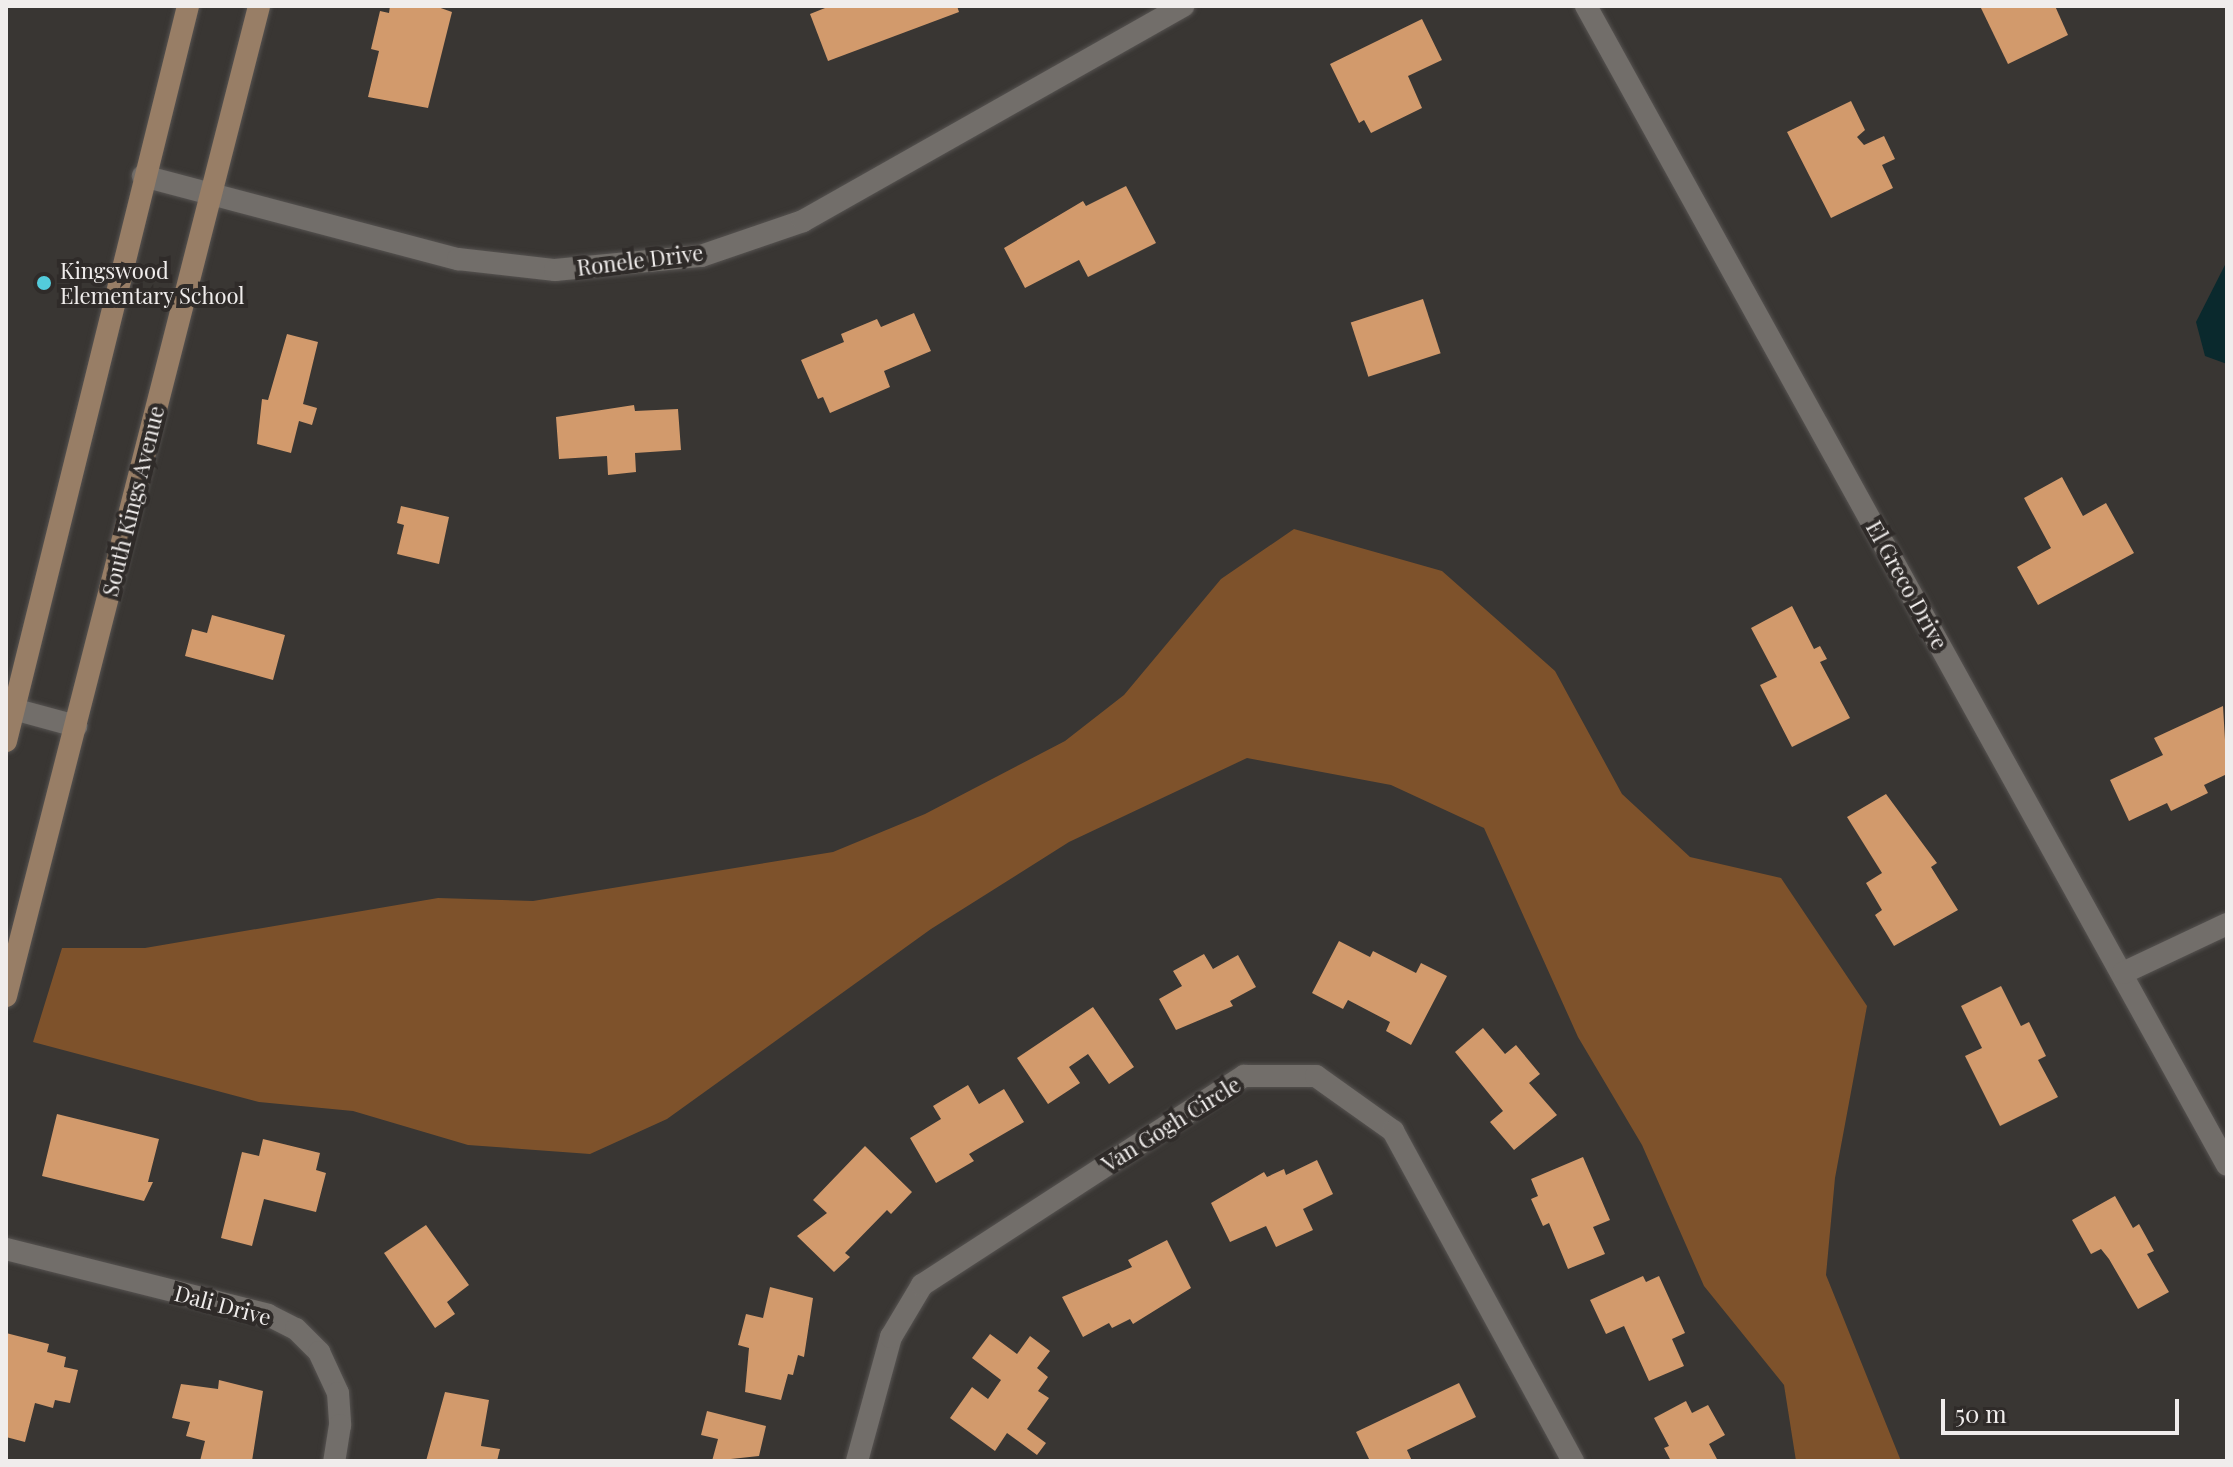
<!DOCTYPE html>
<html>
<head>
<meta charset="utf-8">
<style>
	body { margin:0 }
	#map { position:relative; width:2233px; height:1467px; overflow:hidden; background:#393633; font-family:"Playfair Display",serif }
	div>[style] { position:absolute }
	.green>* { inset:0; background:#7e522b }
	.water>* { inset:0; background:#0a292d }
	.building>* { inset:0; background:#d29a6c; transform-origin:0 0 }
	.roads { filter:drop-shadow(0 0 2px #565351) drop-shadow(0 0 2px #565351) }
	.minor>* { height:22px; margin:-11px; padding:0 11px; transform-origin:11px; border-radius:11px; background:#726e6a }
	.secondary>* { height:22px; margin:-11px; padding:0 11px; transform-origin:11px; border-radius:11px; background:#987e66 }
	.dots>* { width:22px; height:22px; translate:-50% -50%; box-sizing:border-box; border:4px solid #2f2b29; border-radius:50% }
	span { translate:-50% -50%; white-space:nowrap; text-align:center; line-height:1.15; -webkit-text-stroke:8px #2f2b29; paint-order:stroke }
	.street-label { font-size:22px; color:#f0edec }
	.poi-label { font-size:22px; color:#f0edec }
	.left { translate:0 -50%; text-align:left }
	.frame { position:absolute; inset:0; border:8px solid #f0edec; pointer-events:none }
	.scale { position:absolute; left:1941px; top:1399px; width:238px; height:36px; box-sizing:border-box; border:4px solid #f0edec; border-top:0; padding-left:10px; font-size:24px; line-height:28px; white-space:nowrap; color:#f0edec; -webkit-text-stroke:6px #2f2b29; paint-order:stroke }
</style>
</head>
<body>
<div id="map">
	<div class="green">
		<div style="clip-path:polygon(1294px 529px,1442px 571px,1555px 671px,1622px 794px,1690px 857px,1781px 878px,1867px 1006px,1835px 1178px,1826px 1275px,1901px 1461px,1796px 1461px,1784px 1385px,1704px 1286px,1642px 1145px,1578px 1037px,1484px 828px,1391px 785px,1247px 758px,1069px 842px,931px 929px,667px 1119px,590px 1154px,468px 1145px,353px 1111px,259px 1102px,33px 1042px,62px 948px,145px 948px,438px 898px,533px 901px,833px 852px,925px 814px,1065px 741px,1124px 695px,1221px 579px)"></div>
	</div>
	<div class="water">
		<div style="clip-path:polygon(2227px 261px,2227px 364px,2205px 356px,2196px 322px)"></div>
	</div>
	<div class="building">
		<div style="clip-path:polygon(390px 6px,435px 6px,452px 12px,428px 108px,368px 97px,379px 51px,371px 49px,380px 11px,389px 13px)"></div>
		<div style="clip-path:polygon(830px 6px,957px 6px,959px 12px,828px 61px,810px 14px)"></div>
		<div style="clip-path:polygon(1980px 6px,2055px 6px,2068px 35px,2008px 64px)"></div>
		<div style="clip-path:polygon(1422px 19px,1442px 60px,1408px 76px,1422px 108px,1371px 133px,1364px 120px,1359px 123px,1330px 64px)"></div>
		<div style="clip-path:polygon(1851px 101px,1865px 130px,1857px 137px,1864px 145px,1884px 136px,1895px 159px,1882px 165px,1893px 188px,1831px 218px,1787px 132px)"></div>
		<div style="clip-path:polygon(1126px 186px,1156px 243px,1088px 277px,1079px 260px,1025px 288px,1004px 248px,1083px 201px,1086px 206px)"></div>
		<div style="left:1423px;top:299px;width:57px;height:76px;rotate:72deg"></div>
		<div style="clip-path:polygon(914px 313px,931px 351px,884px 371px,890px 387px,830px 413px,823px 397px,818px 399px,801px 360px,844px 342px,841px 334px,877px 319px,881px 327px)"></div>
		<div style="clip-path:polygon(287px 334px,318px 342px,303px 404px,317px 408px,312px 425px,299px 421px,291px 453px,257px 444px,262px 399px,268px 400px)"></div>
		<div style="clip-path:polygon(634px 405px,635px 411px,678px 409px,681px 450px,635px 453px,636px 472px,608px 475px,607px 456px,559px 459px,556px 417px)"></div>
		<div style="clip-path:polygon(2062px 477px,2083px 516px,2106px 503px,2134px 553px,2038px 605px,2017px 567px,2051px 548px,2024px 498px)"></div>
		<div style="clip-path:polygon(401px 506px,449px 517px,439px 564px,397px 554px,404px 525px,397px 523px)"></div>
		<div style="clip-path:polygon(1792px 606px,1814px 649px,1820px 646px,1827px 659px,1820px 662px,1850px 718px,1792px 747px,1760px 685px,1777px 677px,1751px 628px)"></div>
		<div style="clip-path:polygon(212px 615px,285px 635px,273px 680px,185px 656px,192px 629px,207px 633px)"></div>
		<div style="clip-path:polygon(2223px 706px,2227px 774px,2204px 785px,2208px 793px,2171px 811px,2167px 803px,2129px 821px,2110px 780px,2163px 755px,2154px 738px)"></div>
		<div style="clip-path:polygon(1886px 794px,1937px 863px,1931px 867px,1958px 910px,1894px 946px,1875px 915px,1882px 910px,1866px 883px,1882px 873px,1847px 817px)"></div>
		<div style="clip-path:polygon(1339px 941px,1370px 957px,1373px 951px,1416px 973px,1421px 963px,1447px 976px,1411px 1045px,1386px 1031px,1390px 1022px,1348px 1000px,1343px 1009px,1312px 993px)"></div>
		<div style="clip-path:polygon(1204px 954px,1213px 969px,1238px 955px,1256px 987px,1230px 1001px,1233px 1006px,1176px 1030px,1159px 999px,1182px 986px,1173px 971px)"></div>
		<div style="clip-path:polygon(2001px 986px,2021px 1026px,2029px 1022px,2046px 1056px,2038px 1060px,2058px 1097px,2000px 1126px,1965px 1056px,1982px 1048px,1961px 1006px)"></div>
		<div style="clip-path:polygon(1093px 1007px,1134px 1067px,1109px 1084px,1088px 1054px,1069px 1067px,1080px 1083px,1048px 1104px,1017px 1058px)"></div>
		<div style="clip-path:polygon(1483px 1028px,1505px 1054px,1516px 1045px,1540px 1074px,1529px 1083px,1557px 1115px,1514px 1150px,1490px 1122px,1503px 1111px,1455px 1052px)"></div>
		<div style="clip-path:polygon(968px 1085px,979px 1104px,1004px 1089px,1024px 1122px,969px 1154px,974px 1161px,936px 1183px,910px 1138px,941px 1119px,933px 1106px)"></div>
		<div style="clip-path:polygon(57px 1114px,159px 1139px,148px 1182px,153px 1182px,144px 1201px,42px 1176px)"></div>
		<div style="clip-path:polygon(263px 1139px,320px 1153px,316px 1170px,326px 1173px,316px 1212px,264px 1199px,252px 1246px,221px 1238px,242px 1152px,259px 1156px)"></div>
		<div style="clip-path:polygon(865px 1146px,912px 1192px,891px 1214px,887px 1210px,845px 1253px,850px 1257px,834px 1272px,797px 1236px,827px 1213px,813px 1200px)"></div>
		<div style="clip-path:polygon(1583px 1157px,1610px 1220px,1593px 1227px,1605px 1254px,1568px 1269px,1549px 1223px,1543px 1226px,1531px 1199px,1538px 1196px,1531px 1179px)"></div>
		<div style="clip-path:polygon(1317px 1160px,1333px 1194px,1303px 1209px,1313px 1230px,1276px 1247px,1266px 1226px,1230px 1242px,1211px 1203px,1264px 1172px,1267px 1177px,1284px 1169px,1286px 1175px)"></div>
		<div style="clip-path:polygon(2115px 1196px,2133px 1228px,2139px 1224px,2154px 1251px,2147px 1254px,2169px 1292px,2138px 1309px,2109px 1259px,2101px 1249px,2091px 1254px,2072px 1220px)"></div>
		<div style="clip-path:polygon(426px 1225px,469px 1285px,447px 1302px,455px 1314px,435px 1328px,384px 1253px)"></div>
		<div style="clip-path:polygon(1167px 1240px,1191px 1288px,1133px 1324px,1130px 1319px,1112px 1328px,1109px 1323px,1083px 1337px,1062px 1297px,1132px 1267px,1128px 1260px)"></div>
		<div style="clip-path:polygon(1643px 1276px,1646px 1282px,1659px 1276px,1685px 1333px,1672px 1339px,1684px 1366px,1649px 1381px,1624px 1326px,1606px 1334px,1590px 1300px)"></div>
		<div style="clip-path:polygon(770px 1287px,813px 1298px,804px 1357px,798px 1355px,793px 1375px,788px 1374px,781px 1400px,745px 1392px,749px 1348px,738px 1345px,746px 1314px,763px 1318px)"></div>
		<div style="clip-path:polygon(6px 1333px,49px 1344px,47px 1352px,66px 1357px,64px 1367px,78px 1370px,70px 1403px,55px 1400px,53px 1408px,35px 1403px,25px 1442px,6px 1437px)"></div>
		<div style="clip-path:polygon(990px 1334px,1017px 1354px,1030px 1336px,1050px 1351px,1037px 1368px,1048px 1377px,1038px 1391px,1049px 1398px,1027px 1429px,1046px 1443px,1037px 1455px,1007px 1433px,995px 1451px,950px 1418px,972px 1387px,988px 1399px,1001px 1380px,972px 1358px)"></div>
		<div style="clip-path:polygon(219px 1380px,263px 1391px,252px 1461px,200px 1461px,205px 1441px,186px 1436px,190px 1422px,172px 1418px,181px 1384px,218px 1389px)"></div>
		<div style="clip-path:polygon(1459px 1383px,1476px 1417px,1407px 1450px,1412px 1461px,1370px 1461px,1356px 1432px)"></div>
		<div style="clip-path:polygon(445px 1392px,489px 1400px,481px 1446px,500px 1449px,497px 1461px,426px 1461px)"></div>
		<div style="clip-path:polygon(1686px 1401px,1692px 1413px,1708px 1405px,1725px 1435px,1709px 1444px,1718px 1461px,1671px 1461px,1664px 1448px,1669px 1446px,1654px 1418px)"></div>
		<div style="clip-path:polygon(707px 1411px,766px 1426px,759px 1456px,712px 1461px,718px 1439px,701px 1435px)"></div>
	</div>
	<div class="roads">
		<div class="minor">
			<div style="left:1586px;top:6px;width:1324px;rotate:61.05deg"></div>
			<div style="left:143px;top:176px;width:326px;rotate:14.8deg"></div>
			<div style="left:458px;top:259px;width:98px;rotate:6.5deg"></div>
			<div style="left:555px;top:270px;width:147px;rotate:-5.5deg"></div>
			<div style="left:701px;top:256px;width:108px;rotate:-18.9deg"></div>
			<div style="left:803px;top:221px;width:437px;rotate:-29.5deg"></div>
			<div style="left:6px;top:707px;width:73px;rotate:15.2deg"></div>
			<div style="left:2123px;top:973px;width:115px;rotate:-25.2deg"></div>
			<div style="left:6px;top:1249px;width:270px;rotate:14.1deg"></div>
			<div style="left:268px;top:1315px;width:31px;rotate:27deg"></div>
			<div style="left:296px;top:1329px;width:33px;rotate:45deg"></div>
			<div style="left:319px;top:1352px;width:45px;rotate:65.1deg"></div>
			<div style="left:338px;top:1393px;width:32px;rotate:86deg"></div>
			<div style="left:340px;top:1425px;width:36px;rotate:99deg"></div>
			<div style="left:857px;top:1461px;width:129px;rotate:-74.7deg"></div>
			<div style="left:891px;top:1337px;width:61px;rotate:-59.2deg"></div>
			<div style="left:922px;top:1285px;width:384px;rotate:-33deg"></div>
			<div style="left:1244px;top:1076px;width:72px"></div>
			<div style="left:1316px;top:1076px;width:95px;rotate:35.5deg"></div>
			<div style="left:1393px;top:1131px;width:376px;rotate:61.4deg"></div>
		</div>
		<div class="secondary">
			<div style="left:6px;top:741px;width:757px;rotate:-76.09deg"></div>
			<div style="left:6px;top:996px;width:1022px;rotate:-75.66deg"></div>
		</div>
	</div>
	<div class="dots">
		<div style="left:44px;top:283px;background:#53cbdb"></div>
	</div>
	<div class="street-label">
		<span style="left:640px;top:260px;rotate:-7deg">Ronele Drive</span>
		<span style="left:133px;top:501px;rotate:-76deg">South Kings Avenue</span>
		<span style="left:1907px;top:585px;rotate:61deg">El Greco Drive</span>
		<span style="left:1171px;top:1124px;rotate:-32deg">Van Gogh Circle</span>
		<span style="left:223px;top:1305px;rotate:15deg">Dali Drive</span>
	</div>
	<div class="poi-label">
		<span class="left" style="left:60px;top:283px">Kingswood<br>Elementary School</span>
	</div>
	<div class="frame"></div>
	<div class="scale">50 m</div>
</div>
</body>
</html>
